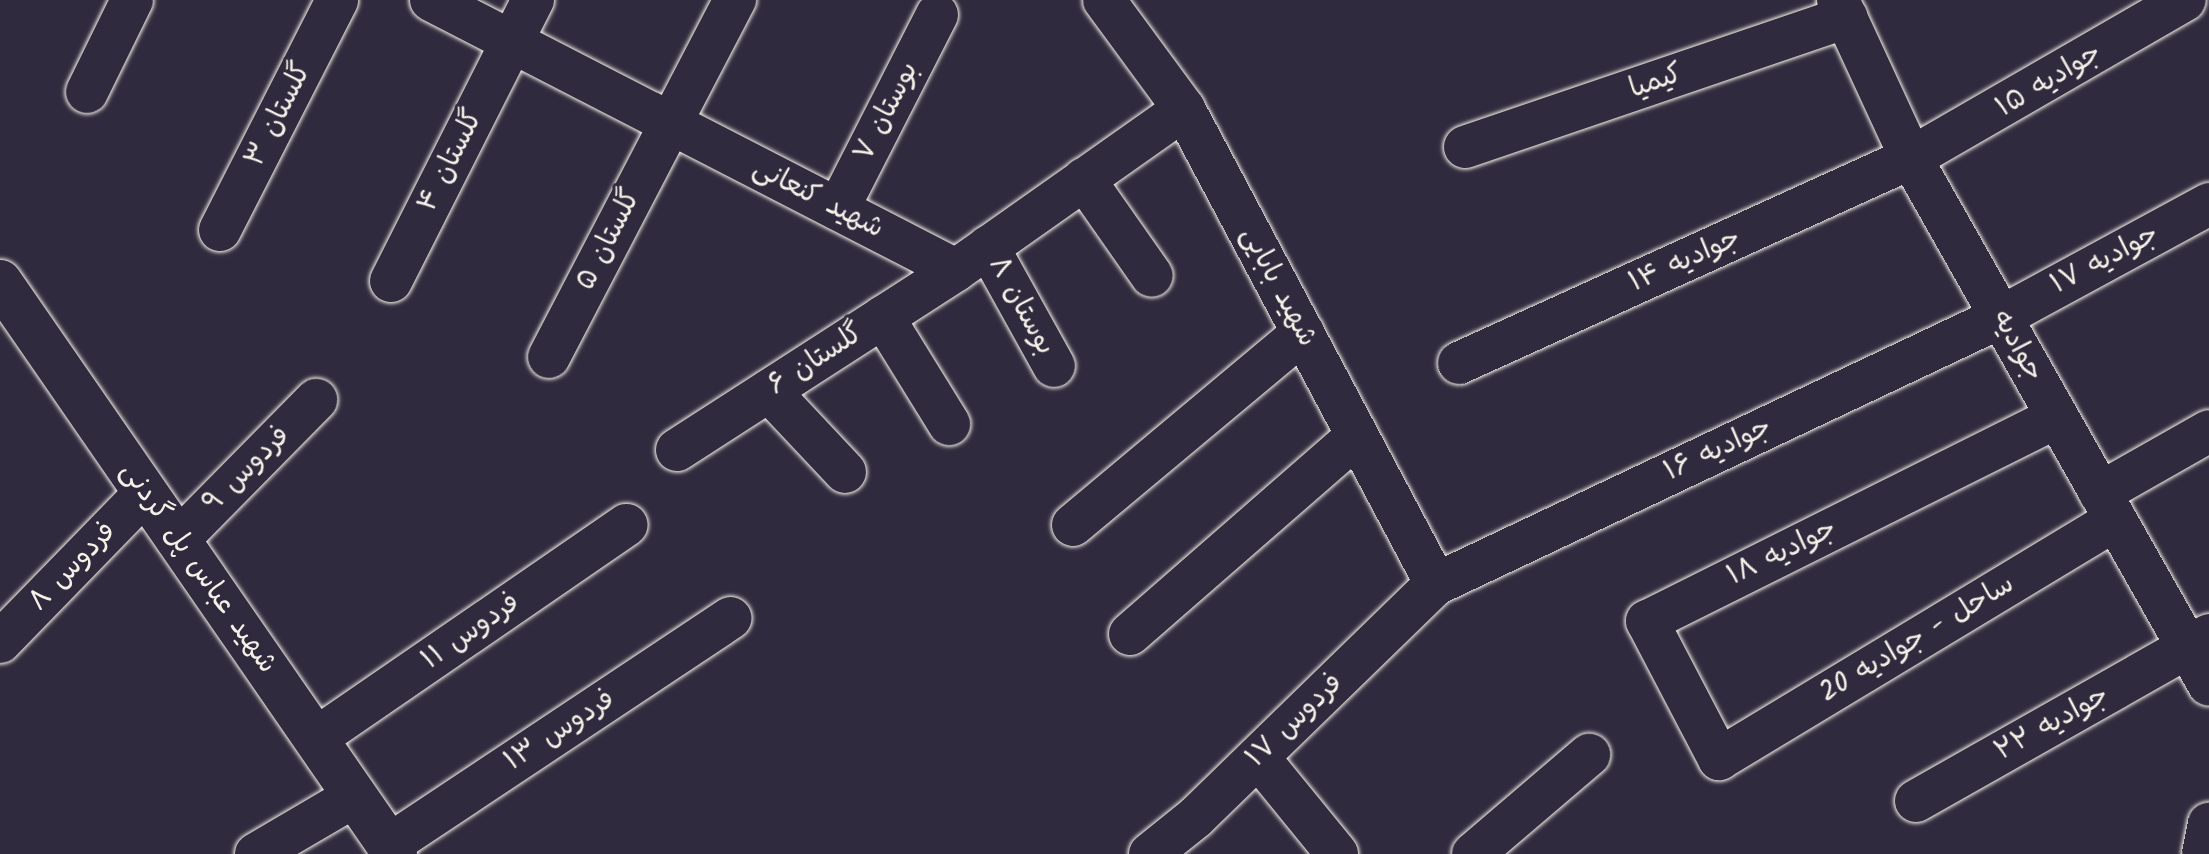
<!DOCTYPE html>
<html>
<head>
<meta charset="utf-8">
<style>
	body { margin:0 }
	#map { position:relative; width:2209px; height:854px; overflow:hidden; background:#2f2a3d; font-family:Kalam,"Playpen Sans Arabic",sans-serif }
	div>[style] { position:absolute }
	.roads { filter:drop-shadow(0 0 2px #f4f1e8) drop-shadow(0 0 2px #f4f1e8) }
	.street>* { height:42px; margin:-21px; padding:0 21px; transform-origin:21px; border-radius:21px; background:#2f2a3d }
	.secondary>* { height:44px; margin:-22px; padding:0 22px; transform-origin:22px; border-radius:22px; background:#2f2a3d }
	span { translate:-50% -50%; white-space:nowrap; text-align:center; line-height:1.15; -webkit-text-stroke:6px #2f2a3d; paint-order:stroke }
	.street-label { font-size:28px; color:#f4f1e8 }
</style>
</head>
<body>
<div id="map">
	<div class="roads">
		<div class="street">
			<div style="left:431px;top:0;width:590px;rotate:27.22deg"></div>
			<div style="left:1104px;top:0;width:135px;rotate:53.7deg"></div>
			<div style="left:1184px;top:109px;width:538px;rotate:62.05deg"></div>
			<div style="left:1838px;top:0;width:174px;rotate:65.2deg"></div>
			<div style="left:1911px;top:158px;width:605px;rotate:60.51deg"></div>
			<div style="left:87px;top:92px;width:102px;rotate:-63.9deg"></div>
			<div style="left:1465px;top:147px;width:403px;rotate:-18.8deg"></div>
			<div style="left:1084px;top:179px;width:118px;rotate:55deg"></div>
			<div style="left:838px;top:209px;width:218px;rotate:-63deg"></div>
			<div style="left:220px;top:230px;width:258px;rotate:-63deg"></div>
			<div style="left:988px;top:247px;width:136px;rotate:61deg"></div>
			<div style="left:391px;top:281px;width:315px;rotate:-63.2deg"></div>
			<div style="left:883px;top:317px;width:126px;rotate:58.3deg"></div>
			<div style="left:549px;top:357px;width:403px;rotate:-62.5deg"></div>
			<div style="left:1459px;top:363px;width:496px;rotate:-24.4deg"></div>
			<div style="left:1911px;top:158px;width:316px;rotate:-30deg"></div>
			<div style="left:769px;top:391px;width:111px;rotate:46.8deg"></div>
			<div style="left:2057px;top:417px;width:458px;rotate:153.5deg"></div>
			<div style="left:1647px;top:621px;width:156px;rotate:62.4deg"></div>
			<div style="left:1719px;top:759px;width:463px;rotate:-31.1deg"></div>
			<div style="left:677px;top:450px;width:332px;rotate:-32.8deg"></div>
			<div style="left:956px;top:270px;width:279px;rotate:-35.2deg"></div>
			<div style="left:2100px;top:493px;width:125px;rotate:-29.6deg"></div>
			<div style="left:1073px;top:525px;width:300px;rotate:-39.9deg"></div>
			<div style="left:178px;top:540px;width:197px;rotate:-45.4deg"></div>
			<div style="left:1130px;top:634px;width:301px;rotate:-41.1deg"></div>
			<div style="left:0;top:642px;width:208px;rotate:-45.8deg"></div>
			<div style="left:315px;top:739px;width:378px;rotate:-34.5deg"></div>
			<div style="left:1258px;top:757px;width:125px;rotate:50.8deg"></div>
			<div style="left:1916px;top:801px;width:337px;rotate:-29.5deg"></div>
			<div style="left:389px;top:845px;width:410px;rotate:-33.6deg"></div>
			<div style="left:256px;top:854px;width:115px;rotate:-30.4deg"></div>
			<div style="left:1150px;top:854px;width:59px;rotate:-38.8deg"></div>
			<div style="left:1196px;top:817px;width:334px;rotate:-44.2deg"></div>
			<div style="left:1436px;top:584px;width:625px;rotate:-25.29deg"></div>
			<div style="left:2001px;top:317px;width:237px;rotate:-28.5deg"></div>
			<div style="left:1473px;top:854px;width:153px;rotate:-40.5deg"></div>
			<div style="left:2203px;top:854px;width:31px;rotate:-79deg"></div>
		</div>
		<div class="secondary">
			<div style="left:0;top:282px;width:695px;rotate:55.37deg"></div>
		</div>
	</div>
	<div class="street-label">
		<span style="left:2049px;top:81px;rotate:-31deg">جوادیه ۱۵</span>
		<span style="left:1656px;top:82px;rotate:-19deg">کیمیا</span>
		<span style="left:887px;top:112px;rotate:-63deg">بوستان ۷</span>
		<span style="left:279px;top:115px;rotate:-63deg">گلستان ۳</span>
		<span style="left:451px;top:161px;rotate:-63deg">گلستان ۴</span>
		<span style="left:818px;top:199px;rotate:27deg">شهید کنعانی</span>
		<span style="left:609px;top:240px;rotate:-63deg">گلستان ۵</span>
		<span style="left:2105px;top:260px;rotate:-28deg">جوادیه ۱۷</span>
		<span style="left:1685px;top:261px;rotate:-24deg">جوادیه ۱۴</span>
		<span style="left:1278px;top:287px;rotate:62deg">شهید بابایی</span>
		<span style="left:1021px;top:306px;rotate:61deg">بوستان ۸</span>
		<span style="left:2017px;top:346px;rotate:61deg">جوادیه</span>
		<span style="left:816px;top:360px;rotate:-33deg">گلستان ۶</span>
		<span style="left:1718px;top:450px;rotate:-25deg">جوادیه ۱۶</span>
		<span style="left:247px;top:470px;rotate:-45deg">فردوس ۹</span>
		<span style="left:1782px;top:553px;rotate:-26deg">جوادیه ۱۸</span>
		<span style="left:73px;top:567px;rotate:-46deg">فردوس ۸</span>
		<span style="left:198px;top:568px;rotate:55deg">شهید عباس پل گردنی</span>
		<span style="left:471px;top:632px;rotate:-35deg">فردوس ۱۱</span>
		<span style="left:1917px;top:639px;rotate:-31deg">ساحل - جوادیه 20</span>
		<span style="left:1295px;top:721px;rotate:-44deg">فردوس ۱۷</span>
		<span style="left:2052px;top:724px;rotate:-29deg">جوادیه ۲۲</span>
		<span style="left:560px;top:731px;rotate:-33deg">فردوس ۱۳</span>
	</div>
</div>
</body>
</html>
